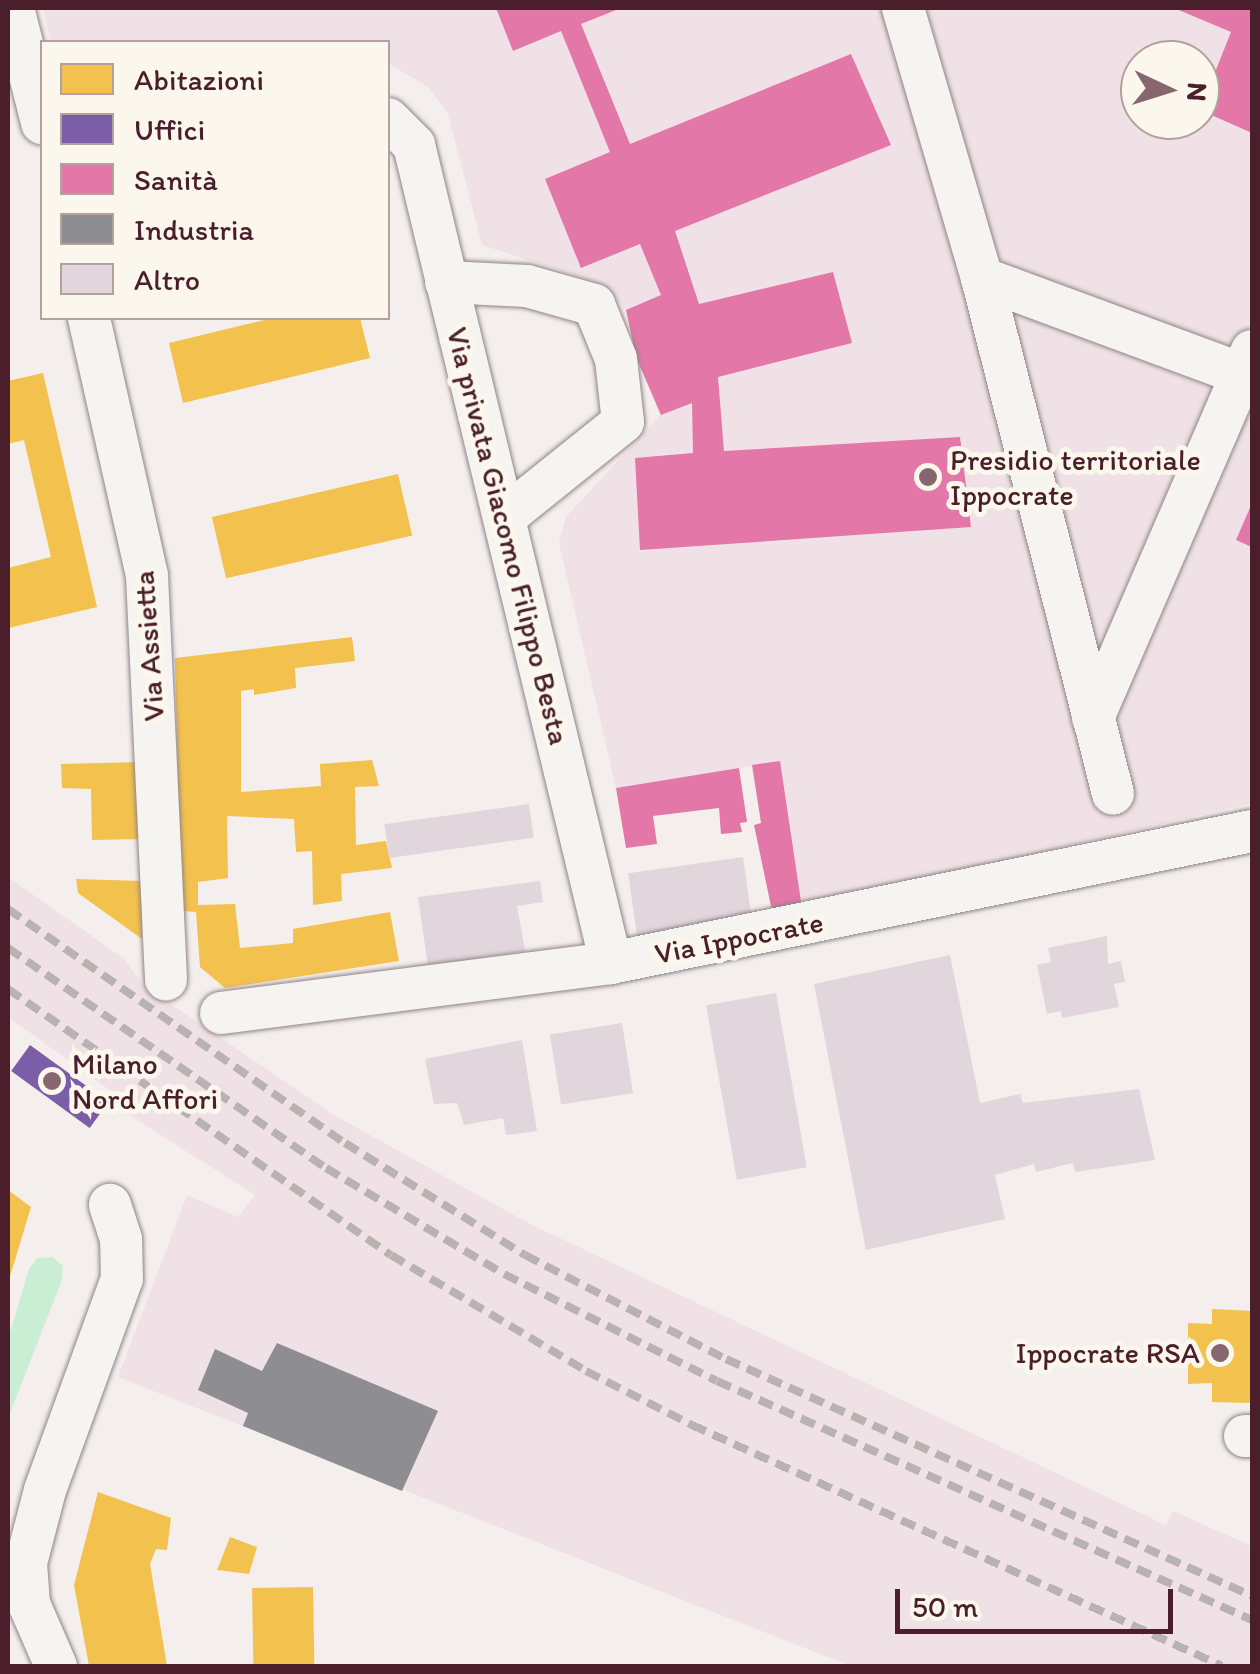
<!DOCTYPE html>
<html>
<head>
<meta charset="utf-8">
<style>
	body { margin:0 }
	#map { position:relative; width:1260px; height:1674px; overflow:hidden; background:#f4eeed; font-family:Itim,sans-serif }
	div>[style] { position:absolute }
	.built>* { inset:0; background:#f0e1e6 }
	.green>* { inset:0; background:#c9eed3 }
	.homes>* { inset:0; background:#f2c14e; transform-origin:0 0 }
	.offices>* { inset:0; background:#7b5ea7; transform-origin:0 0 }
	.health>* { inset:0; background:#e377a8 }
	.industry>* { inset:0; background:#8d8d92 }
	.building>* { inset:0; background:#e2d6dd; transform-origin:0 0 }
	.roads { filter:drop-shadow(0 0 2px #8f8486) drop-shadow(0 0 2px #8f8486) }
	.minor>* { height:42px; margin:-21px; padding:0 21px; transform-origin:21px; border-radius:21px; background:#f6f4f0 }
	.rail>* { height:8px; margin-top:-4px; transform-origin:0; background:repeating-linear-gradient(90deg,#b8b2b1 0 15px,transparent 0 23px) }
	.dots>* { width:28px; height:28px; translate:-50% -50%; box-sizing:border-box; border:5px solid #fbf7ec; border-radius:50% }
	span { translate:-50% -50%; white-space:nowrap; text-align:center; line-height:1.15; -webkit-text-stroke:10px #fbf7ec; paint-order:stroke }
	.poi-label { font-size:30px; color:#4a1f2b }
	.left { translate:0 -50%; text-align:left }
	.right { translate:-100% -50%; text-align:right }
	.street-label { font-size:30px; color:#4a1f2b }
	.frame { position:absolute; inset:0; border:10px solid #4a1f2b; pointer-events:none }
	.legend { position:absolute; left:40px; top:40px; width:350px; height:280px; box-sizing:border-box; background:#fbf7ec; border:2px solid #b4a19f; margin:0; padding:12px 18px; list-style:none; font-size:30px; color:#4a1f2b }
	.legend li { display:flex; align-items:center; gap:20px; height:50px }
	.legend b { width:50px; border:2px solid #b4a19f }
	.north { position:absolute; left:1120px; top:40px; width:100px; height:100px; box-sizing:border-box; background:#fbf7ec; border:2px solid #b4a19f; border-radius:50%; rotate:94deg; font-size:28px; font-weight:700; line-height:40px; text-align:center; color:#4a1f2b }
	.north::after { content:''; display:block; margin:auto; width:35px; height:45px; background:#86676f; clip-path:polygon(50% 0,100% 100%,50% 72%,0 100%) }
	.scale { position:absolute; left:895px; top:1589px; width:278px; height:45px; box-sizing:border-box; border:5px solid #4a1f2b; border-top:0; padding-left:12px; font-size:30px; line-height:35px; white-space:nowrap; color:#4a1f2b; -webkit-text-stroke:8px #fbf7ec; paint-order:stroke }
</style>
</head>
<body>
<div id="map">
	<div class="built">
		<div style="clip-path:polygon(evenodd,43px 8px,1252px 8px,1252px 803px,802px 908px,780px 761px,616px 788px,559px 543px,566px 517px,660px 415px,636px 357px,626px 310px,602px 284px,482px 245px,448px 114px,428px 87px,388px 63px,388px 42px,51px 42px,43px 8px,1140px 60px,1200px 60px,1200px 120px,1140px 120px,1140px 60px)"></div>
		<div style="clip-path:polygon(8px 877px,123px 958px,143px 985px,334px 1115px,530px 1224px,1132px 1509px,1166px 1525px,1173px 1511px,1252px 1546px,1252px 1666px,850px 1666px,118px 1377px,187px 1195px,238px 1217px,255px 1195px,109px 1102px,114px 1093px,8px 1017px)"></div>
	</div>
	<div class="green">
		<div style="clip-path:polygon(52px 1257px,63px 1266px,62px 1280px,8px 1418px,8px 1339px,29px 1269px,37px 1258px)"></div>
	</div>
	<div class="homes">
		<div style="clip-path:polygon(273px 318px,360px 318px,370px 358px,183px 403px,169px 343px)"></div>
		<div style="clip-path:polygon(43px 373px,97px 607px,8px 628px,8px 568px,51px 557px,24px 440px,8px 444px,8px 381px)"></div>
		<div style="left:398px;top:474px;width:63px;height:191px;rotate:77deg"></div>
		<div style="clip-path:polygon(352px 637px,355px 661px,295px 668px,296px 688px,254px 695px,254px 689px,241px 691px,241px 792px,321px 786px,320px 764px,372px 760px,379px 786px,355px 787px,356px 845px,386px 841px,392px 868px,341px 874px,342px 901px,313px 905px,312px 851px,296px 852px,294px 819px,227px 816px,228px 878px,198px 882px,198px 905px,235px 904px,240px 948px,293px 943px,293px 929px,390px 912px,399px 961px,225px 988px,200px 967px,196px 912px,181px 911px,175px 658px)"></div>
		<div style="clip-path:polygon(141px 762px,141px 839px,92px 840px,91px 789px,62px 788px,61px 764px)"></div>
		<div style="clip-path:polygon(76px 879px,142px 881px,142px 939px,78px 893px)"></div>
		<div style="clip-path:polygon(8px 1190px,31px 1207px,8px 1283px)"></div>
		<div style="clip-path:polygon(1212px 1309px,1252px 1311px,1252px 1403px,1212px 1402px,1212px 1383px,1188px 1384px,1188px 1323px,1212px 1324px)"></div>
		<div style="clip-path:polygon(98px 1492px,171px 1518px,167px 1550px,156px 1549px,150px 1564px,167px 1666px,89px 1666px,74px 1585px)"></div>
		<div style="clip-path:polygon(230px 1537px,257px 1547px,249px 1574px,217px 1570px)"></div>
		<div style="left:313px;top:1587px;width:79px;height:61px;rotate:89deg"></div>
	</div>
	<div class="offices">
		<div style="left:30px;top:1045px;width:97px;height:32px;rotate:36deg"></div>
	</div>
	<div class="health">
		<div style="clip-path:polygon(496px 8px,621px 8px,581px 24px,630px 144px,851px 54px,891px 145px,675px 231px,699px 304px,833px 272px,852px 343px,718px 377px,724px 451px,960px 437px,971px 527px,640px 550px,635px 458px,693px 453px,692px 403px,661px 415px,636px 357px,626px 310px,661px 295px,640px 244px,581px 268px,545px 179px,610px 152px,561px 31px,513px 51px)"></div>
		<div style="clip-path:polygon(1174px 8px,1252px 8px,1252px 133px,1200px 110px,1231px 32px)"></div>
		<div style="clip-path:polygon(1252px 503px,1252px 547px,1236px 540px)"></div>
		<div style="clip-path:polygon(780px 761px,802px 908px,772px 911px,754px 825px,761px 823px,752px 765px)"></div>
		<div style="clip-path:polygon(739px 768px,747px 822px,740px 823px,742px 832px,721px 834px,719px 808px,653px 816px,657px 844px,626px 848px,616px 788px)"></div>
	</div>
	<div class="industry">
		<div style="clip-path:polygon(277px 1343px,438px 1411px,402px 1491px,243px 1426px,248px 1413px,198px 1390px,215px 1349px,262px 1371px)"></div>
	</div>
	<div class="building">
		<div style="left:529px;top:804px;width:34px;height:146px;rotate:82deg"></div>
		<div style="left:743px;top:857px;width:64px;height:116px;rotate:82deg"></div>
		<div style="clip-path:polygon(540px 881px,543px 902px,517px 906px,525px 951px,428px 966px,418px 897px)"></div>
		<div style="clip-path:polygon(1107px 936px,1108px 964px,1121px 961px,1125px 982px,1114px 984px,1119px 1007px,1062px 1018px,1061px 1011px,1047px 1014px,1037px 965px,1051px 962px,1048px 948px)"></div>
		<div style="clip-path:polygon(950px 955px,980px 1103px,1020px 1094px,1023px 1103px,1139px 1089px,1155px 1160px,1075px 1172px,1073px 1163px,1036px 1172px,1034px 1164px,995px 1175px,1005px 1219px,866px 1250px,814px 984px)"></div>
		<div style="left:776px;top:993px;width:177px;height:71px;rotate:80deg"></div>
		<div style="left:622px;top:1023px;width:71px;height:73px;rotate:81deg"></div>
		<div style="clip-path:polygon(522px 1040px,537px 1131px,506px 1135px,503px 1118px,464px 1125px,457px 1103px,434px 1104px,425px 1059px)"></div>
	</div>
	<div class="roads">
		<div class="minor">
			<div style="left:13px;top:8px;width:119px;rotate:75.8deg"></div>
			<div style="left:903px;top:8px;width:281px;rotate:73.7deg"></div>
			<div style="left:982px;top:278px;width:532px;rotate:75.75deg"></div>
			<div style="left:388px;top:119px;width:37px;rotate:45deg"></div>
			<div style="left:414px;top:145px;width:841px;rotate:76.46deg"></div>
			<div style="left:982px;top:278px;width:288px;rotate:20.3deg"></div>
			<div style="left:446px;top:282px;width:81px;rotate:2.8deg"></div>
			<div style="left:527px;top:286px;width:70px;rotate:15.8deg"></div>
			<div style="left:594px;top:305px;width:58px;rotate:67.8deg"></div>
			<div style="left:616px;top:359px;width:63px;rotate:83.7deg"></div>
			<div style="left:623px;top:422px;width:150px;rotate:141.2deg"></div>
			<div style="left:89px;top:318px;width:264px;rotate:77.3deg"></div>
			<div style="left:147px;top:576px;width:404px;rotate:87.3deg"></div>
			<div style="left:1093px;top:718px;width:400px;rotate:-66.6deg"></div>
			<div style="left:221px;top:1013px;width:393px;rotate:-7.3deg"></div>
			<div style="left:611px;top:963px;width:654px;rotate:-11.64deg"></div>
			<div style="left:1245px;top:1436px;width:7px"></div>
			<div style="left:56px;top:1666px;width:68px;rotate:-113.5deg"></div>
			<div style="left:29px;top:1604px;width:41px;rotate:-94.2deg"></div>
			<div style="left:26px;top:1563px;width:75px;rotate:-75.4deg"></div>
			<div style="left:45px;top:1490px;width:225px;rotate:-70deg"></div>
			<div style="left:122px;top:1279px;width:40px;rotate:-91.4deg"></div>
			<div style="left:121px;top:1239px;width:36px;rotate:-108deg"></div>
		</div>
	</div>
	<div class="rail">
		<div style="left:8px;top:909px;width:410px;rotate:34.8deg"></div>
		<div style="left:345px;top:1143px;width:212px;rotate:31.9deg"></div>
		<div style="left:525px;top:1255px;width:226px;rotate:27.4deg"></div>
		<div style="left:726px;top:1359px;width:577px;rotate:24.25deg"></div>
		<div style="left:8px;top:948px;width:387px;rotate:34.7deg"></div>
		<div style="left:326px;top:1168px;width:207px;rotate:30.8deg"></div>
		<div style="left:504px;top:1274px;width:238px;rotate:26.7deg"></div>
		<div style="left:717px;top:1381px;width:586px;rotate:24.07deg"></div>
		<div style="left:8px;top:989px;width:466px;rotate:34.8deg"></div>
		<div style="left:391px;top:1255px;width:227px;rotate:30.7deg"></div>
		<div style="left:586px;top:1371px;width:119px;rotate:27deg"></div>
		<div style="left:692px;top:1425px;width:582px;rotate:24.45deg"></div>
	</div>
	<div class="dots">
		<div style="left:928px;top:477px;background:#86676f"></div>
		<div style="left:52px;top:1081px;background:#86676f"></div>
		<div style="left:1220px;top:1353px;background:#86676f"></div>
	</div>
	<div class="poi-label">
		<span class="left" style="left:950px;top:477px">Presidio territoriale<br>Ippocrate</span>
		<span class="left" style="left:72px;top:1081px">Milano<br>Nord Affori</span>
		<span class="right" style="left:1200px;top:1353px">Ippocrate RSA</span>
	</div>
	<div class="street-label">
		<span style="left:508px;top:536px;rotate:76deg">Via privata Giacomo Filippo Besta</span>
		<span style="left:149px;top:646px;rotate:-94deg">Via Assietta</span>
		<span style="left:739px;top:938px;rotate:-11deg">Via Ippocrate</span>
	</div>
	<div class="frame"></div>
	<ul class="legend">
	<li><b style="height:28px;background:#f2c14e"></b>Abitazioni</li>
	<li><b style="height:28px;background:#7b5ea7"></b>Uffici</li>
	<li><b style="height:28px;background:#e377a8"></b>Sanità</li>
	<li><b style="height:28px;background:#8d8d92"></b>Industria</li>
	<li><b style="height:28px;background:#e2d6dd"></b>Altro</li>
	</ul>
	<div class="north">N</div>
	<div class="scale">50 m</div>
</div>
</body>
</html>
